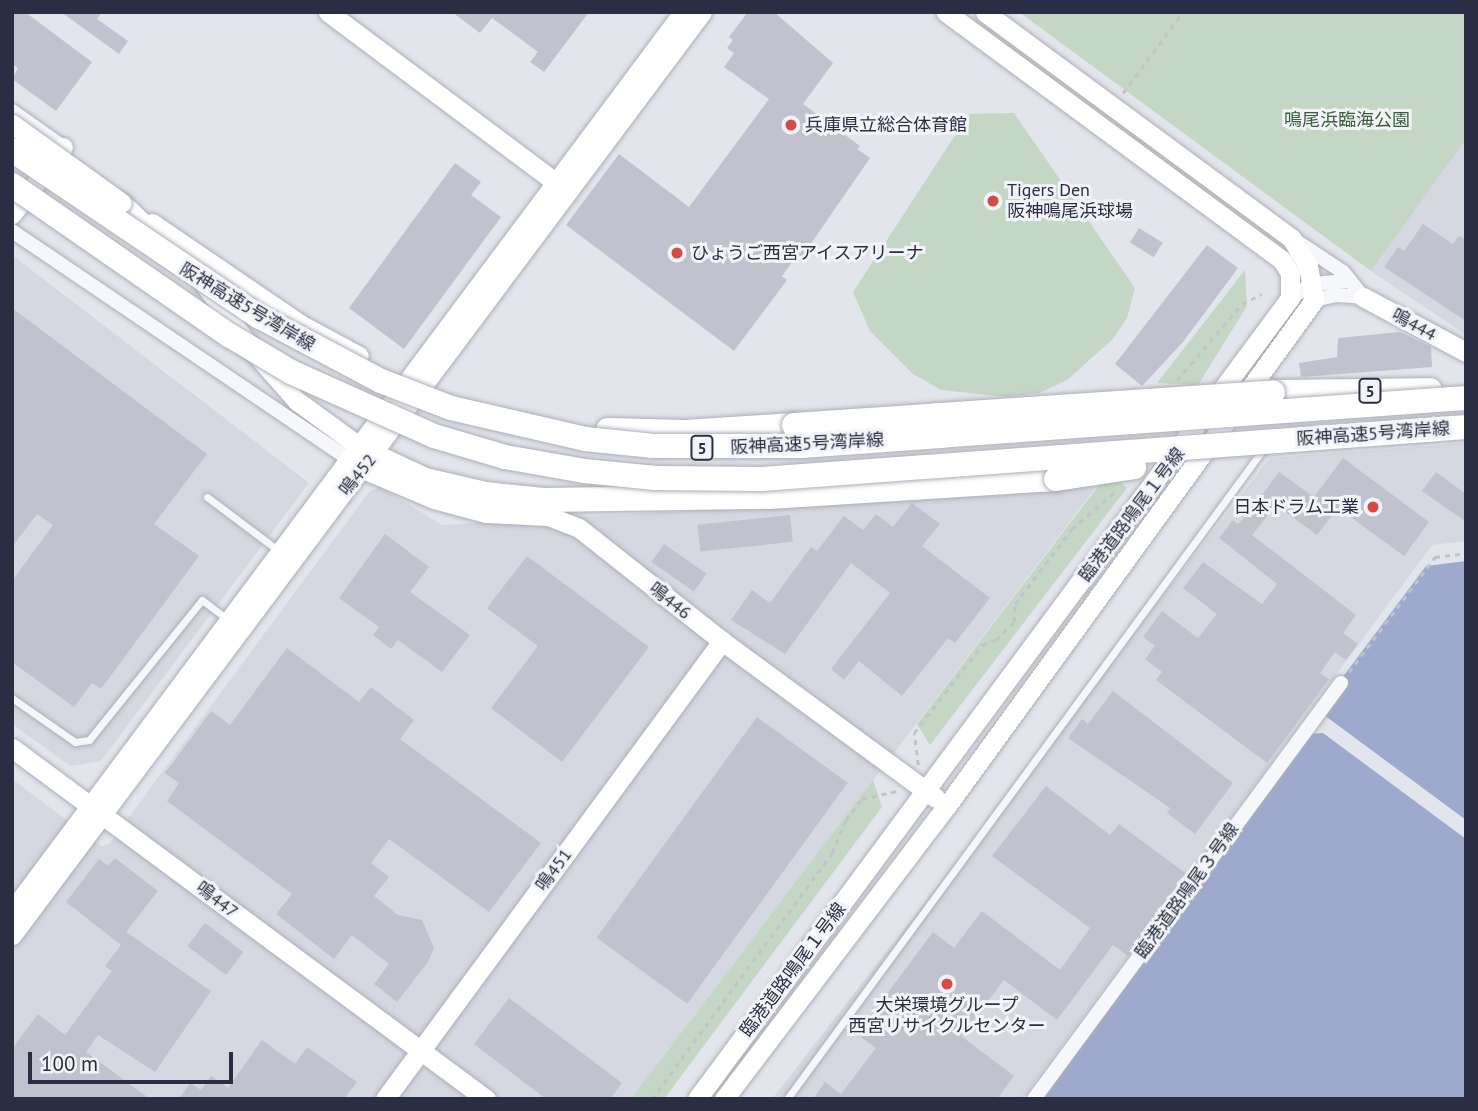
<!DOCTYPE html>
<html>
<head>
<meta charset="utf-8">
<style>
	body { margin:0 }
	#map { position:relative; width:1478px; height:1111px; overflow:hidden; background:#e3e5ec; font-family:"PT Sans","Noto Sans JP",sans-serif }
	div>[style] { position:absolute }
	.built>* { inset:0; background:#d5d7e1 }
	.green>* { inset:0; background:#c4d6c4 }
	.water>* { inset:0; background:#9daacd }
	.building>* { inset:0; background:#c0c2cf; transform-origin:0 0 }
	.path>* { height:2.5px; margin-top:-1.25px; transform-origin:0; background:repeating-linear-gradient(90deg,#c1c3cb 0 5px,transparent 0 10px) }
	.roads { filter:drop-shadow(0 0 2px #acaeba) drop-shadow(0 0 2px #acaeba) }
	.lane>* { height:7px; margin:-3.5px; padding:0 3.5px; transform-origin:3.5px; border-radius:3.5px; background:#f6f7fa }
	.street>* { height:14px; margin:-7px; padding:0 7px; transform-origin:7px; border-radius:7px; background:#f6f7fa }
	.secondary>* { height:19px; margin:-9.5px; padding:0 9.5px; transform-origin:9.5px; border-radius:9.5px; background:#fff }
	.highway>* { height:24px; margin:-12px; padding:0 12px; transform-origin:12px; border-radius:12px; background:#fff }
	.bridges { filter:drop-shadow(0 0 2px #acaeba) drop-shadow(0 0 2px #acaeba) }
	.secondary-bridge>* { height:19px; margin:-9.5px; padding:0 9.5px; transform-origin:9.5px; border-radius:9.5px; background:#fff }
	.highway-bridge>* { height:24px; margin:-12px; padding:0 12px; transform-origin:12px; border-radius:12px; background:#fff }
	.dots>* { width:19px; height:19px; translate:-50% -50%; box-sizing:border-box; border:4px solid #f3f4f9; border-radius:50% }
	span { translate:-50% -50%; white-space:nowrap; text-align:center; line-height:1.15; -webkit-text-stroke:6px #f3f4f9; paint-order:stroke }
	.shield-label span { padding:2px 5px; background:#f3f4f9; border:2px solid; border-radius:5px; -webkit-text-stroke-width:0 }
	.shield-label { font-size:16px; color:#2a2e45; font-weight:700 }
	.park-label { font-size:18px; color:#366237 }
	.poi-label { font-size:18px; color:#2a2e45 }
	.left { translate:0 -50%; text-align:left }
	.right { translate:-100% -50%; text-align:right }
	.street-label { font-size:18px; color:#2a2e45 }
	.frame { position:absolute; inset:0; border:14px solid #2a2e45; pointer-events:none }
	.scale { position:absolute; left:28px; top:1052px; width:205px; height:32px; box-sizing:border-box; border:4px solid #2a2e45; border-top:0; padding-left:9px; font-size:21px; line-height:24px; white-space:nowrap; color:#2a2e45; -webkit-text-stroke:5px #f3f4f9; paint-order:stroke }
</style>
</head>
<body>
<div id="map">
	<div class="built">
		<div style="clip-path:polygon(1466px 139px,1466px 335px,1371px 271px)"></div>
		<div style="clip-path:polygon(12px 255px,309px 483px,101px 761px,70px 766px,12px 724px)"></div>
		<div style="clip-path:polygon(1466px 443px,1466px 541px,1432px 545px,1022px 1099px,772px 1099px,1270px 458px)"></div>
		<div style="clip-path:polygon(380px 487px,442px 525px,1096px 487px,631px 1099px,12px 1099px,12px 779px,101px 846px,109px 844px,369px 492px)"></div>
	</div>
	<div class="green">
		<div style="clip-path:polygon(1019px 12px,1466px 12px,1466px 139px,1371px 271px)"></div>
		<div style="clip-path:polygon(1014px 113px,1135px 288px,1127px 318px,1113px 339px,1067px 380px,1039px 393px,1008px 397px,941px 390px,913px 374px,870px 331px,853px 292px,969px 114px)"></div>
		<div style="clip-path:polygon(1245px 270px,1247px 306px,1198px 385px,1157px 383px)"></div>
		<div style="clip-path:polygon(1118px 480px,1127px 488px,930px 745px,917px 724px,1099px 485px)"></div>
		<div style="clip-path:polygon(873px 780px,882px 807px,664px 1099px,631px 1099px)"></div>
	</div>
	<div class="water">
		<div style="clip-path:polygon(1466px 561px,1466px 820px,1324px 715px,1333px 690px,1426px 566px)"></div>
		<div style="clip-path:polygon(1323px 733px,1466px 839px,1466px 1099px,1038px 1099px,1310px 734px)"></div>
	</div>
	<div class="building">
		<div style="clip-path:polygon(12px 12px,25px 12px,92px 62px,56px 111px,12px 79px,18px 68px,12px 64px)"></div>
		<div style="clip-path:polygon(61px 12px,102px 12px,97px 19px,128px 41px,119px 54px)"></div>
		<div style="clip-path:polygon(452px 12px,589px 12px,544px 72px,530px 62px,538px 52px,492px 18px,480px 33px)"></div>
		<div style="clip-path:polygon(748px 12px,774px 12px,833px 63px,803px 104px,860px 146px,857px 149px,870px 158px,799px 261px,795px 258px,782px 276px,787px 280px,734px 351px,566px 225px,619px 154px,689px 207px,769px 99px,724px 67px,734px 53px,727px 48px,733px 40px,729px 37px)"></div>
		<div style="clip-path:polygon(455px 163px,481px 182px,471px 195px,501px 217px,404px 349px,349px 308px)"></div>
		<div style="clip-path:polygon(1423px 224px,1453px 244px,1459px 236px,1466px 240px,1466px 321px,1384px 267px,1398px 247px,1404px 251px)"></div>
		<div style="left:1139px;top:228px;width:28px;height:17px;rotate:32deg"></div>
		<div style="clip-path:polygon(1207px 245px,1238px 268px,1183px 342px,1142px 386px,1115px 364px)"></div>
		<div style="clip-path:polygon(12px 308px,207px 454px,154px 524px,199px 556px,101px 689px,92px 683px,74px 707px,12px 662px,12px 581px,53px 525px,37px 514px,12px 547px)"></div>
		<div style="clip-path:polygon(1400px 332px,1431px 347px,1432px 367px,1301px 377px,1299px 363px,1337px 357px,1338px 338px)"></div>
		<div style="clip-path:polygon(1343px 458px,1429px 522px,1404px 556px,1338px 508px,1317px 535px,1276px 505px,1252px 535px,1356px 615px,1343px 633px,1358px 644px,1346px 660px,1335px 652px,1320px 673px,1329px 679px,1267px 763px,1156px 680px,1162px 672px,1145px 659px,1155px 646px,1143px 637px,1162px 611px,1198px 638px,1217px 614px,1183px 588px,1203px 562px,1262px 604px,1277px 584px,1219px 538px,1233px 520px,1238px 524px,1251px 510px,1279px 472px,1314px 497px)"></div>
		<div style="clip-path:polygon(1436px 472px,1466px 494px,1466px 522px,1422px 491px)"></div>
		<div style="clip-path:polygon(912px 503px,940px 524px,922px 546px,990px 598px,955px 643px,948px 638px,902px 696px,859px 661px,844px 680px,831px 669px,890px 593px,851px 563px,785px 654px,731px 620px,752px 590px,770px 603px,811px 547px,817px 551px,844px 516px,863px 530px,876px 514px,893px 527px)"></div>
		<div style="left:790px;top:515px;width:27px;height:93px;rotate:84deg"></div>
		<div style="clip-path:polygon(385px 534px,429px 567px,410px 592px,470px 635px,442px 672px,398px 640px,391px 649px,373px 635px,379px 627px,339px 598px)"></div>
		<div style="left:664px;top:544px;width:52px;height:22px;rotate:35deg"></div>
		<div style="clip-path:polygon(527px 556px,649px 647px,562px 762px,491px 708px,538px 646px,487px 608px)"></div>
		<div style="clip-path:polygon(287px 648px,359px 702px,371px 687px,414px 720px,400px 739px,541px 843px,489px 912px,389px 839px,371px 863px,389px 877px,374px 896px,398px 915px,422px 920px,434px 948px,428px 962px,397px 1002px,374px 984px,389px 964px,352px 935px,334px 959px,276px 914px,292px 894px,167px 801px,179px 783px,165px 773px,211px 711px,230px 725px)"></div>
		<div style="clip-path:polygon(1113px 691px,1233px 783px,1195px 834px,1167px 813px,1170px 808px,1068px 738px,1082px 719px,1088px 724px)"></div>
		<div style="left:757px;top:717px;width:112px;height:273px;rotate:36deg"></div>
		<div style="clip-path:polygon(1046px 786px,1110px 835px,1119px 824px,1188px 875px,1128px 956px,1113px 945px,1057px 1020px,1004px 980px,961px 1036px,1014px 1076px,997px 1099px,813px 1099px,825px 1082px,841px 1094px,876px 1048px,857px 1034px,933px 932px,954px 948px,982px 911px,1060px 970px,1090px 928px,992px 856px)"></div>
		<div style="clip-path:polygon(115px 858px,158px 891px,126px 932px,211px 991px,155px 1072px,98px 1035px,86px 1052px,150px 1099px,12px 1099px,12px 1049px,38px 1014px,65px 1035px,112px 971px,105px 966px,121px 945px,66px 902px,99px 859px,108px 866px)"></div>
		<div style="left:205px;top:923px;width:48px;height:29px;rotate:37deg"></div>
		<div style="clip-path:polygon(509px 998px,622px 1083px,610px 1099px,546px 1099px,474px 1044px)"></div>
		<div style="clip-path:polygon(262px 1040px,295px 1064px,307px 1047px,357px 1082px,344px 1099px,179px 1099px,190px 1083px,201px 1090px,211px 1076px,228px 1088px)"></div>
	</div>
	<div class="path">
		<div style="left:1123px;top:93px;width:101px;rotate:-53.5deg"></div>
		<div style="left:1177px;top:380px;width:100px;rotate:-49.5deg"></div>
		<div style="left:1242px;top:304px;width:22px;rotate:-27deg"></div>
		<div style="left:1349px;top:672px;width:144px;rotate:-53.2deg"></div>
		<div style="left:1435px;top:557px;width:31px;rotate:-7deg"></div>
		<div style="left:918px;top:765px;width:32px;rotate:-97deg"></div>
		<div style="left:914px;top:733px;width:111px;rotate:-52.3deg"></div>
		<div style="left:982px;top:645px;width:15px;rotate:-20deg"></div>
		<div style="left:996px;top:640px;width:25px;rotate:-45deg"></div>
		<div style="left:1014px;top:622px;width:18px;rotate:-87deg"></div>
		<div style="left:1015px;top:604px;width:94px;rotate:-52.8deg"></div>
		<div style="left:1072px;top:529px;width:60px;rotate:-40.9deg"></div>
		<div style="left:652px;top:1099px;width:305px;rotate:-53.8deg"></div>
		<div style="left:832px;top:853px;width:36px;rotate:-67deg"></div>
		<div style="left:846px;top:820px;width:26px;rotate:-53deg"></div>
		<div style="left:862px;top:799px;width:36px;rotate:-13deg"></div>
	</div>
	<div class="roads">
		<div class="lane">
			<div style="left:207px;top:497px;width:90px;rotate:36.9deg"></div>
			<div style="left:12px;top:698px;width:77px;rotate:34.9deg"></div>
			<div style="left:75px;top:742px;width:14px;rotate:-8deg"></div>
			<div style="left:89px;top:740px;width:180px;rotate:-51.1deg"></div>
			<div style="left:202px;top:600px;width:34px;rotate:37deg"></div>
			<div style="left:787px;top:1099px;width:802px;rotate:-53.77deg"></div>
		</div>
		<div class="street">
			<div style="left:12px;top:111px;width:62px;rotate:35.2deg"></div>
			<div style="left:12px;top:231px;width:415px;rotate:34.1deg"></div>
			<div style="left:1292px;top:238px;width:61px;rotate:33.7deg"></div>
			<div style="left:1343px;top:272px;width:32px;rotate:51deg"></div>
			<div style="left:1290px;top:298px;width:26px;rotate:-32deg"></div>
			<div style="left:1312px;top:284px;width:38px;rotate:-5deg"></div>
			<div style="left:1314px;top:300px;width:23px;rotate:-13deg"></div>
			<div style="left:1336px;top:295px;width:27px;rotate:4deg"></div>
			<div style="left:1034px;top:1099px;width:517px;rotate:-53.57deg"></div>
		</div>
		<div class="secondary">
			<div style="left:328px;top:12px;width:296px;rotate:36.8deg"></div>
			<div style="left:122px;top:203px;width:54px;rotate:43.5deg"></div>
			<div style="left:12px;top:214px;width:84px;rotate:-52.7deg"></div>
			<div style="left:152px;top:223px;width:179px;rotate:34.3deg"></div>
			<div style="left:300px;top:324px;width:67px;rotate:28.5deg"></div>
			<div style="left:204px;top:284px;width:83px;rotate:53.8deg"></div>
			<div style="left:253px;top:351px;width:67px;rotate:48.7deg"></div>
			<div style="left:297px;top:401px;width:87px;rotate:36.1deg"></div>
			<div style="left:1363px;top:297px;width:117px;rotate:28.1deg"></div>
			<div style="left:363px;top:469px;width:77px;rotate:22.9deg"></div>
			<div style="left:434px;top:499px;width:54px;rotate:15.1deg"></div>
			<div style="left:486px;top:513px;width:62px;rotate:2.8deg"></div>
			<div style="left:548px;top:516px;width:33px;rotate:21deg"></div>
			<div style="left:579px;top:528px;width:182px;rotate:38.3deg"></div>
			<div style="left:722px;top:641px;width:265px;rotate:36.3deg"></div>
			<div style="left:12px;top:748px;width:590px;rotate:36.52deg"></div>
			<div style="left:12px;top:911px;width:1122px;rotate:-53.26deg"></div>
			<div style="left:12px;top:935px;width:1152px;rotate:-53.22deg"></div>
			<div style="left:385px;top:1099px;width:569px;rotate:-53.65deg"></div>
			<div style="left:697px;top:1099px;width:997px;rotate:-53.49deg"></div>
			<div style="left:1290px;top:298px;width:25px;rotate:-90deg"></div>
			<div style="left:1290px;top:273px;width:15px;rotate:-122deg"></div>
			<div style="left:1282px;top:260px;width:418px;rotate:-143.6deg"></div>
			<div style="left:724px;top:1099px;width:367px;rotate:-52.8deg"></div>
			<div style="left:946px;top:807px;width:626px;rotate:-54.03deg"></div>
			<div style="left:1314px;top:300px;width:35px;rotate:-100deg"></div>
			<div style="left:1308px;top:266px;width:33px;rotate:-121deg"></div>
			<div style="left:1291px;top:238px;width:380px;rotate:-143.6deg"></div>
		</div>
		<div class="highway">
			<div style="left:1273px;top:392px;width:157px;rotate:-0.7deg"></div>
			<div style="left:608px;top:430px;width:77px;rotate:1.5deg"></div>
			<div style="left:685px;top:432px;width:109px;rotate:-3.7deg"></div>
			<div style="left:374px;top:456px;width:56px;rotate:25.2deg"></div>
			<div style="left:425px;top:480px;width:62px;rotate:13.1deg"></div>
			<div style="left:485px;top:494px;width:59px;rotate:5.8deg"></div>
			<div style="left:544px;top:500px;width:225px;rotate:-0.8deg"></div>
			<div style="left:769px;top:497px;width:288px;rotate:-3.6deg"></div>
		</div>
	</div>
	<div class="bridges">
		<div class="secondary-bridge">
			<div style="left:12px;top:124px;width:135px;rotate:35.7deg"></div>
		</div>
		<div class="highway-bridge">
			<div style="left:12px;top:150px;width:299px;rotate:34deg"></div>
			<div style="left:260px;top:317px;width:137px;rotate:27.9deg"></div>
			<div style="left:381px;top:381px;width:75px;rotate:21.1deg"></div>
			<div style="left:451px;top:408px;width:138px;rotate:13deg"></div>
			<div style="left:585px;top:439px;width:69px;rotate:5.8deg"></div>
			<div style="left:654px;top:446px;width:147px"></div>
			<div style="left:801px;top:446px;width:667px;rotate:-4.13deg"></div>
			<div style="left:12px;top:185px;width:264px;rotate:34.7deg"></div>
			<div style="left:229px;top:335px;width:72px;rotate:30.8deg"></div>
			<div style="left:291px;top:372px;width:157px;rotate:24.1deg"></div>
			<div style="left:434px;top:436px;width:74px;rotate:16.5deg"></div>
			<div style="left:505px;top:457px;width:80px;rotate:10deg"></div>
			<div style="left:584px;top:471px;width:72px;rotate:5.6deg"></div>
			<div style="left:656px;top:478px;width:106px;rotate:0.5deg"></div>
			<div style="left:762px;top:479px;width:706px;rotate:-4.22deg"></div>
			<div style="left:794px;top:425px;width:480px;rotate:-3.9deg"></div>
			<div style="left:1056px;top:479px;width:79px;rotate:-8.7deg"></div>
		</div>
	</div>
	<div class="dots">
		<div style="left:791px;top:125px;background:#d64c43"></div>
		<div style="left:993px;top:201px;background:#d64c43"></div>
		<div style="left:677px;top:253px;background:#d64c43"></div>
		<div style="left:1373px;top:507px;background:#d64c43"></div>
		<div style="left:947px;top:984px;background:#d64c43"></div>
	</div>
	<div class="shield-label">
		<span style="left:1370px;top:391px">5</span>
		<span style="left:702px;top:448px">5</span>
	</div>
	<div class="park-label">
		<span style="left:1347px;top:120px">鳴尾浜臨海公園</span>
	</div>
	<div class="poi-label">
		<span class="left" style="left:805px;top:125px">兵庫県立総合体育館</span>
		<span class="left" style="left:1007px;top:201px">Tigers Den<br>阪神鳴尾浜球場</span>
		<span class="left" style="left:691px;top:253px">ひょうご西宮アイスアリーナ</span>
		<span class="right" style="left:1359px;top:507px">日本ドラム工業</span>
		<span style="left:947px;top:1016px">大栄環境グループ<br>西宮リサイクルセンター</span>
	</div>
	<div class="street-label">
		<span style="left:247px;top:307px;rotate:31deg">阪神高速5号湾岸線</span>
		<span style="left:1414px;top:325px;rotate:28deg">鳴444</span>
		<span style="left:1373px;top:434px;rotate:-4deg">阪神高速5号湾岸線</span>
		<span style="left:807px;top:444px;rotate:-3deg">阪神高速5号湾岸線</span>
		<span style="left:358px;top:475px;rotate:-52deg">鳴452</span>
		<span style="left:1132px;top:515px;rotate:-53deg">臨港道路鳴尾１号線</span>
		<span style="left:670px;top:601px;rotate:38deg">鳴446</span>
		<span style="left:554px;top:870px;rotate:-54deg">鳴451</span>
		<span style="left:1187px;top:891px;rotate:-54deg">臨港道路鳴尾３号線</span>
		<span style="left:217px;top:900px;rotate:37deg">鳴447</span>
		<span style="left:793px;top:970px;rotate:-53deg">臨港道路鳴尾１号線</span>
	</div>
	<div class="frame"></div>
	<div class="scale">100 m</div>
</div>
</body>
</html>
